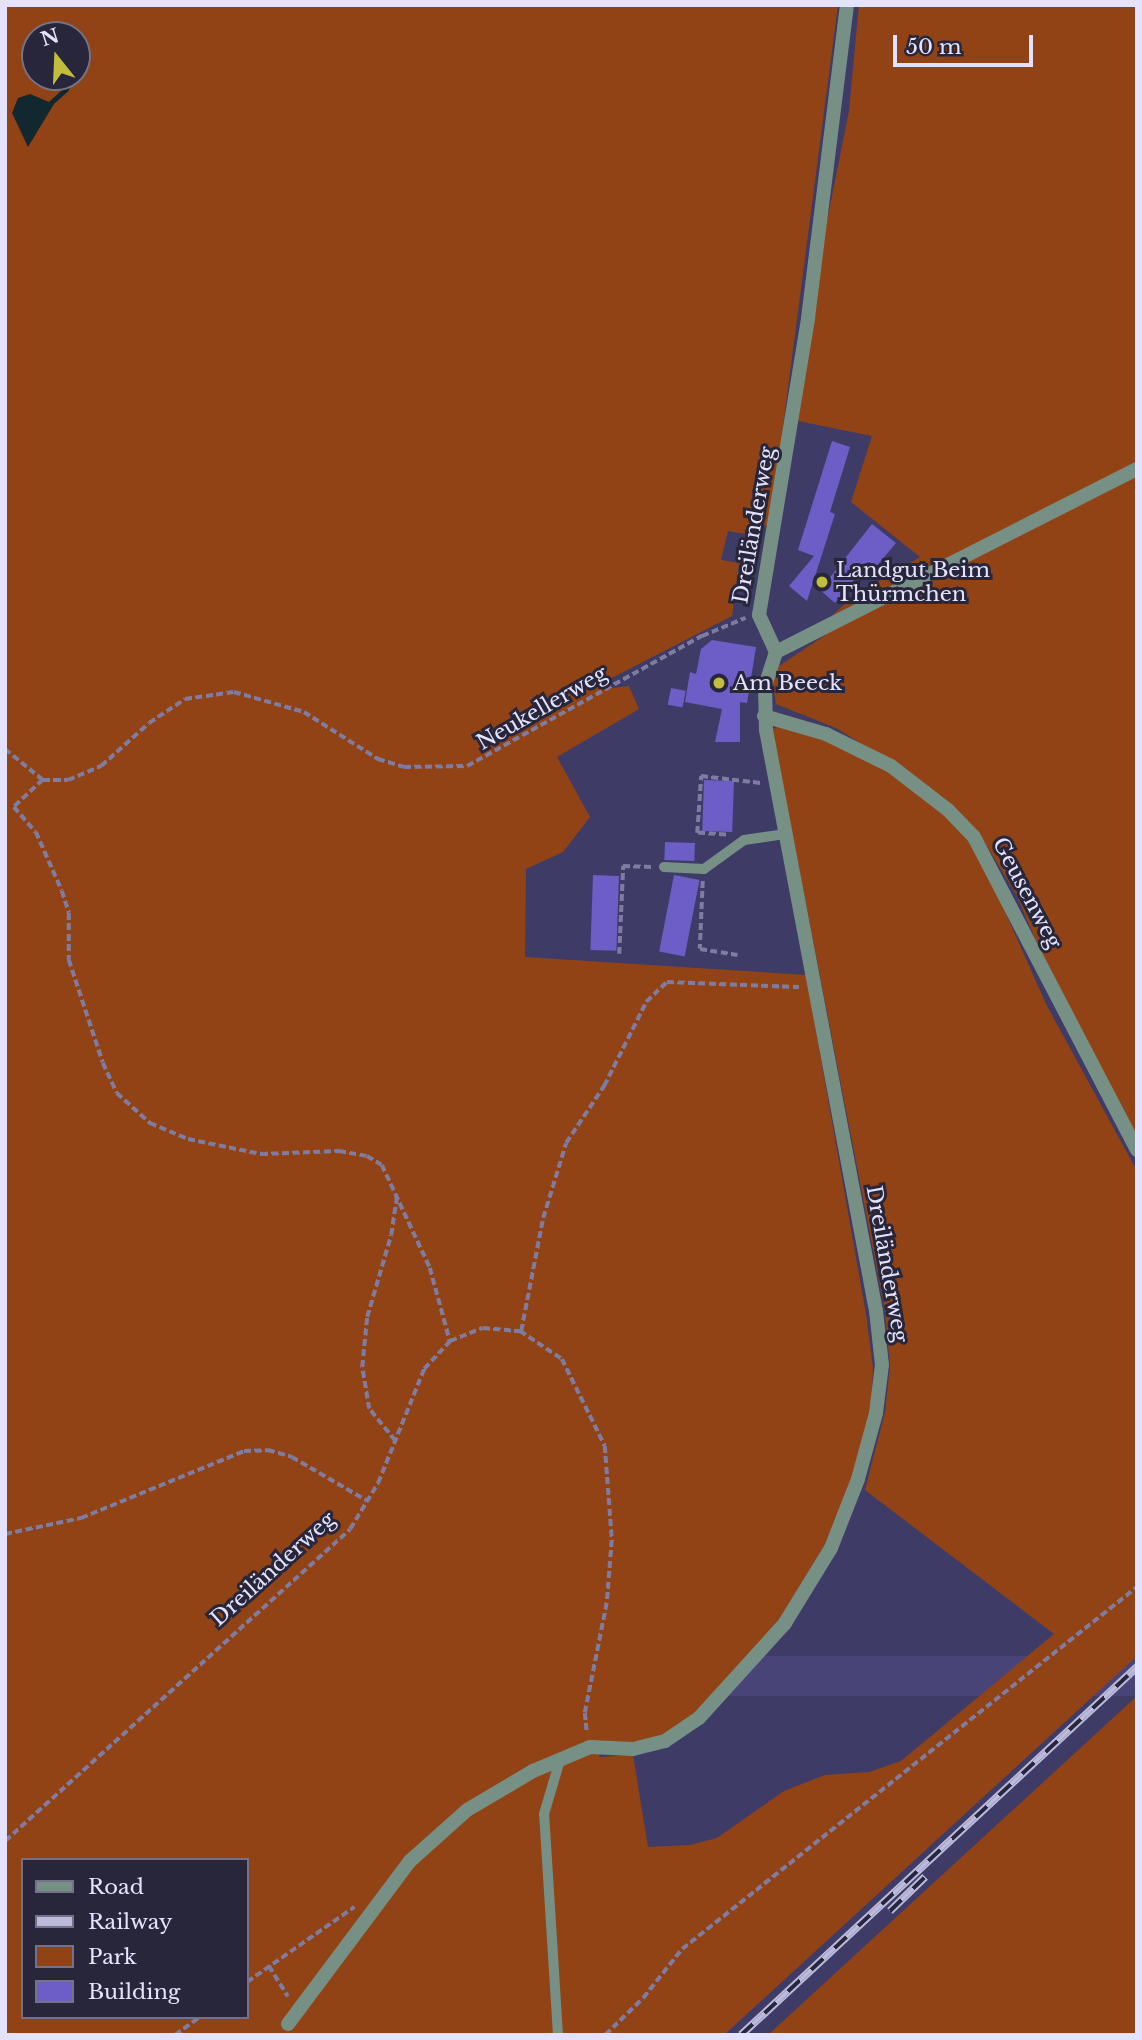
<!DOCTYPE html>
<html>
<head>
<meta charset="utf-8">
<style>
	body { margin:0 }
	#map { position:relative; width:1142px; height:2040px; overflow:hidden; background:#3f3b67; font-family:"Libre Baskerville",serif }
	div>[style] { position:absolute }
	.built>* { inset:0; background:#494478; transform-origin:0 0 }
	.green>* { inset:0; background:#924315 }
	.water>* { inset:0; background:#122830 }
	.stream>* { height:5px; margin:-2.5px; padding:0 2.5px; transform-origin:2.5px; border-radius:2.5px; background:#122830 }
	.building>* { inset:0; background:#6c5dc7; transform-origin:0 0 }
	.path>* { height:3.5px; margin-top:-1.75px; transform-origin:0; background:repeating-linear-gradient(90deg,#7f7ca2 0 7px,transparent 0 10.5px) }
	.service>* { height:10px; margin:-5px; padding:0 5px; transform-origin:5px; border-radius:5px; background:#769085 }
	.minor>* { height:14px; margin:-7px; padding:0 7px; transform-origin:7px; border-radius:7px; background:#769085 }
	.rail>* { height:8px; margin-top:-4px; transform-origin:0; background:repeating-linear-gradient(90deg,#27263a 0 16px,#bbbada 0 32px); box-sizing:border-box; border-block:2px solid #bbbada }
	.dots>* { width:19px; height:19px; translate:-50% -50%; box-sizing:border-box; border:4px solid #27263a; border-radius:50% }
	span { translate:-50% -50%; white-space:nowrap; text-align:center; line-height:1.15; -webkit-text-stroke:6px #27263a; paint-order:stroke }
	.street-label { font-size:21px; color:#e4e3ff }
	.poi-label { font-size:21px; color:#e4e3ff }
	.left { translate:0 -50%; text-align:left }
	.frame { position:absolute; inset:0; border:7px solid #e4e3ff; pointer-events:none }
	.legend { position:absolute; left:21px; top:1858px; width:228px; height:161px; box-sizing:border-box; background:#27263a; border:2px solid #737289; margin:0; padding:9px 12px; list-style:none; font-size:21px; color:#e4e3ff }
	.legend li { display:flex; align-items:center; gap:14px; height:35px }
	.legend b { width:35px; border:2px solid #737289 }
	.north { position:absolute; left:21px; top:21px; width:70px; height:70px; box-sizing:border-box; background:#27263a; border:2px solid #737289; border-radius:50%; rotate:342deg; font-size:19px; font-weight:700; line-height:28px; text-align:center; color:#e4e3ff }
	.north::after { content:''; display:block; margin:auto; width:24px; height:32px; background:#c3bd3e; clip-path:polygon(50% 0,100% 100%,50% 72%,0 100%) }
	.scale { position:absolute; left:893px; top:35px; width:140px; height:32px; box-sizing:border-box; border:4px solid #e4e3ff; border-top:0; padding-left:9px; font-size:21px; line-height:24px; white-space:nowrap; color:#e4e3ff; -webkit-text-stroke:5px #27263a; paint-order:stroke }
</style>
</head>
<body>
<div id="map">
	<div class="built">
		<div style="left:1137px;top:1656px;width:40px;height:561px;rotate:90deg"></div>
	</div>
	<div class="green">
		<div style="clip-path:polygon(evenodd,5px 5px,838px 5px,770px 526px,755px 524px,753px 535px,728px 531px,721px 560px,739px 563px,732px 616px,606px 681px,613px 688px,629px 686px,639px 709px,557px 757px,590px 817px,563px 852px,526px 869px,525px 957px,806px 975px,866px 1314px,873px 1368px,871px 1413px,853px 1478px,824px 1546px,780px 1618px,697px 1714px,665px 1735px,627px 1745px,603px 1741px,599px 1757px,633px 1755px,648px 1847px,690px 1845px,717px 1838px,784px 1791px,825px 1775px,869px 1772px,901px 1761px,1054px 1634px,865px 1490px,885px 1412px,890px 1366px,885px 1311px,772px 729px,781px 726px,829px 741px,895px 775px,946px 815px,978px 851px,1046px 1004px,1137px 1171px,1137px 1656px,724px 2035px,5px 2035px,5px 5px,35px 35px,77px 35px,77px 77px,35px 77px,35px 35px,5px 5px,23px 1860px,247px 1860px,247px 2017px,23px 2017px,23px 1860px)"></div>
		<div style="clip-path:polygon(859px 5px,1137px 5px,1137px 1140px,1060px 998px,1017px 896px,985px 843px,899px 767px,836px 728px,776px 704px,773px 683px,779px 666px,923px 570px,830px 617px,854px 596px,920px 557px,851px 502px,872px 436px,798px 421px,822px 246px,849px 111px)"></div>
		<div style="clip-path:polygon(1137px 1696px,1137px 2035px,768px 2035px)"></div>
	</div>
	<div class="water">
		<div style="clip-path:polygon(30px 94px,54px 104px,28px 147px,12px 113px,18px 98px)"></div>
	</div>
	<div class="stream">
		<div style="left:77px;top:56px;width:12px;rotate:-70deg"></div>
		<div style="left:47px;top:106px;width:25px;rotate:-42deg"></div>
		<div style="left:66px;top:89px;width:13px;rotate:-72deg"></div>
	</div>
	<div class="building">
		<div style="clip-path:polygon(832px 441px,850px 447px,830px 512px,835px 514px,807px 601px,789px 586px,814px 556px,798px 550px)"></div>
		<div style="clip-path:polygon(872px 524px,896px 543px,869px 575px,862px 570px,835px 603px,820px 590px)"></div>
		<div style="clip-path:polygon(712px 640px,756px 647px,747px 703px,740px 702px,740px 742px,715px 742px,722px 709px,685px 702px,690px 672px,696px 674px,701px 649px)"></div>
		<div style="left:671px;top:688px;width:15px;height:17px;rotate:11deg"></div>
		<div style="left:704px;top:780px;width:30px;height:51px;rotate:2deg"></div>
		<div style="left:665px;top:842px;width:30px;height:18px;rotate:2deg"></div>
		<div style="left:593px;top:875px;width:26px;height:75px;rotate:2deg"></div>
		<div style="left:674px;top:875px;width:26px;height:78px;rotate:11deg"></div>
	</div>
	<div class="path">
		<div style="left:5px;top:749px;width:49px;rotate:39.2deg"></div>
		<div style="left:43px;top:780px;width:25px"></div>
		<div style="left:68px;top:780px;width:36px;rotate:-23deg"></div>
		<div style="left:101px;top:766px;width:64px;rotate:-41.9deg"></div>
		<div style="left:149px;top:723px;width:43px;rotate:-33.7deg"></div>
		<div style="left:185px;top:699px;width:49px;rotate:-8.1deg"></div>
		<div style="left:234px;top:692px;width:73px;rotate:15.9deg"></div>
		<div style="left:304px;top:712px;width:88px;rotate:32.4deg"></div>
		<div style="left:378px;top:759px;width:27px;rotate:17deg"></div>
		<div style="left:404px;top:767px;width:63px;rotate:-0.9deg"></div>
		<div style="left:467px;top:766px;width:269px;rotate:-29deg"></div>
		<div style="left:702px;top:636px;width:47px;rotate:-22.7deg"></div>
		<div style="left:43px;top:780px;width:40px;rotate:137deg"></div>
		<div style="left:14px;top:807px;width:33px;rotate:49deg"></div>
		<div style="left:36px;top:832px;width:64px;rotate:66.2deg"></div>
		<div style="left:62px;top:891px;width:23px;rotate:72deg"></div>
		<div style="left:69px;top:913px;width:47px;rotate:90deg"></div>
		<div style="left:69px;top:960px;width:108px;rotate:71.7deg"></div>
		<div style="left:103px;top:1063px;width:33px;rotate:65deg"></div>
		<div style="left:117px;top:1093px;width:45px;rotate:42.3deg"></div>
		<div style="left:150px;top:1123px;width:41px;rotate:22.8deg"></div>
		<div style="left:188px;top:1139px;width:75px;rotate:11.6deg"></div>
		<div style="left:261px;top:1154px;width:78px;rotate:-2.2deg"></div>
		<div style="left:339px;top:1151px;width:28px;rotate:10deg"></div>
		<div style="left:367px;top:1156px;width:17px;rotate:31deg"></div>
		<div style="left:382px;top:1165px;width:114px;rotate:65deg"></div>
		<div style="left:430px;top:1268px;width:76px;rotate:74.7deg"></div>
		<div style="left:726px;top:835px;width:29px;rotate:-176deg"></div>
		<div style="left:697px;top:833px;width:57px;rotate:-86deg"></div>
		<div style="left:701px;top:776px;width:60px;rotate:6.7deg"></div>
		<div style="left:703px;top:881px;width:68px;rotate:92.5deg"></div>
		<div style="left:700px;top:949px;width:38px;rotate:9deg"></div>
		<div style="left:619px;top:954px;width:88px;rotate:-87.4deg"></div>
		<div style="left:623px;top:866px;width:29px;rotate:2deg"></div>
		<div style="left:521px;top:1331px;width:115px;rotate:-79deg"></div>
		<div style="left:543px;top:1218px;width:78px;rotate:-73deg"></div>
		<div style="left:566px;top:1143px;width:69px;rotate:-56.3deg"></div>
		<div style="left:604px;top:1086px;width:94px;rotate:-63.4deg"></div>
		<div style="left:646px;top:1002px;width:29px;rotate:-44deg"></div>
		<div style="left:667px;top:982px;width:132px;rotate:2.2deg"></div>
		<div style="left:395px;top:1441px;width:41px;rotate:-129.1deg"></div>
		<div style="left:369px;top:1409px;width:43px;rotate:-99.5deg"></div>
		<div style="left:362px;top:1367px;width:50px;rotate:-84.3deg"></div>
		<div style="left:367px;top:1317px;width:85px;rotate:-73.7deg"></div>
		<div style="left:391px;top:1235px;width:40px;rotate:-81.5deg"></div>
		<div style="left:5px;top:1534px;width:78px;rotate:-11.9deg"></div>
		<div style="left:81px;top:1518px;width:176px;rotate:-22.3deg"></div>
		<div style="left:244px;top:1451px;width:24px;rotate:-2deg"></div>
		<div style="left:268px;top:1450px;width:25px;rotate:16deg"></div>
		<div style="left:292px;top:1457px;width:86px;rotate:30.2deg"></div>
		<div style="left:5px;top:1841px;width:465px;rotate:-42.1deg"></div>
		<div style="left:350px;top:1529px;width:54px;rotate:-58.7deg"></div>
		<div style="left:378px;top:1483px;width:123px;rotate:-68deg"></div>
		<div style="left:424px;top:1369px;width:38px;rotate:-47deg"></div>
		<div style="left:450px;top:1341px;width:35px;rotate:-22deg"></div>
		<div style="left:483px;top:1328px;width:37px;rotate:5deg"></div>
		<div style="left:520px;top:1331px;width:50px;rotate:33.7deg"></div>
		<div style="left:562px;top:1359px;width:97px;rotate:63.7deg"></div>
		<div style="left:605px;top:1446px;width:94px;rotate:85.7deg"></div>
		<div style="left:612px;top:1540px;width:63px;rotate:94.5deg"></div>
		<div style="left:607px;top:1603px;width:112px;rotate:101.3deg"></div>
		<div style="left:585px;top:1713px;width:18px;rotate:84deg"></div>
		<div style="left:269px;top:1966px;width:36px;rotate:58deg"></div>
		<div style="left:247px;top:1982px;width:131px;rotate:-35deg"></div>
		<div style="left:175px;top:2035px;width:31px;rotate:-36deg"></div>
		<div style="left:605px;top:2035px;width:53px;rotate:-44.2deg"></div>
		<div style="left:643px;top:1998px;width:63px;rotate:-51.5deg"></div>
		<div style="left:682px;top:1949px;width:581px;rotate:-38.51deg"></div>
	</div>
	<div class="service">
		<div style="left:664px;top:867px;width:40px;rotate:2.9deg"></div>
		<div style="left:704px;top:869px;width:49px;rotate:-35.9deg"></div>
		<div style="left:744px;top:840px;width:41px;rotate:-8.3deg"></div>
		<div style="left:558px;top:2035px;width:221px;rotate:-93.6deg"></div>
		<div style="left:544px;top:1814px;width:56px;rotate:-73.5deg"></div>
	</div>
	<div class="minor">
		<div style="left:776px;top:652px;width:405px;rotate:-26.9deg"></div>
		<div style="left:764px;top:716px;width:65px;rotate:16.2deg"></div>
		<div style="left:826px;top:734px;width:72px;rotate:26.2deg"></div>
		<div style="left:891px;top:766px;width:72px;rotate:37.7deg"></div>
		<div style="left:948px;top:810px;width:37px;rotate:46deg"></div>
		<div style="left:974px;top:837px;width:353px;rotate:62.5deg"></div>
		<div style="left:288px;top:2024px;width:204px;rotate:-53.2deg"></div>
		<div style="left:410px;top:1861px;width:76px;rotate:-41.8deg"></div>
		<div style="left:467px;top:1810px;width:77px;rotate:-30.6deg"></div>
		<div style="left:533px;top:1771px;width:62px;rotate:-22.8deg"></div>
		<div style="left:590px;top:1747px;width:43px;rotate:2.7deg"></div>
		<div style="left:633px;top:1749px;width:33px;rotate:-14deg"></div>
		<div style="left:665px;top:1741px;width:41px;rotate:-34.1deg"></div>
		<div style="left:699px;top:1718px;width:128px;rotate:-47.8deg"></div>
		<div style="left:785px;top:1623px;width:88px;rotate:-58.5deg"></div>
		<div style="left:831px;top:1548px;width:74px;rotate:-68.6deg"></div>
		<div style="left:858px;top:1479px;width:68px;rotate:-74.7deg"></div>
		<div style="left:876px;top:1413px;width:48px;rotate:-82.9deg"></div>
		<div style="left:882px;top:1365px;width:54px;rotate:-96.3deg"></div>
		<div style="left:876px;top:1311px;width:591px;rotate:-100.72deg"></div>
		<div style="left:766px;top:730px;width:44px;rotate:-91.3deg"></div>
		<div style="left:765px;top:686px;width:36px;rotate:-72deg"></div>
		<div style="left:776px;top:652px;width:41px;rotate:-114.7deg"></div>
		<div style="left:759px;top:615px;width:301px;rotate:-80.6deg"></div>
		<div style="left:808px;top:318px;width:315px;rotate:-82.9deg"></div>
	</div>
	<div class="rail">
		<div style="left:890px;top:1911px;width:49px;rotate:-44.2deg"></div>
		<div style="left:741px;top:2035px;width:541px;rotate:-42.9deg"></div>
	</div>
	<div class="dots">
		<div style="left:822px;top:582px;background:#c3bd3e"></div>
		<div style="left:719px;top:683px;background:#c3bd3e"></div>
	</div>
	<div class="street-label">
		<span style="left:754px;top:525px;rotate:-80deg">Dreiländerweg</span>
		<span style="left:542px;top:708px;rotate:-30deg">Neukellerweg</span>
		<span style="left:1027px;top:893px;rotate:62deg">Geusenweg</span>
		<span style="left:887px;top:1264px;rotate:80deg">Dreiländerweg</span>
		<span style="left:273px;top:1569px;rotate:-42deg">Dreiländerweg</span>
	</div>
	<div class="poi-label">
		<span class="left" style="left:836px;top:582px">Landgut Beim<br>Thürmchen</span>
		<span class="left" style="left:733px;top:683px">Am Beeck</span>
	</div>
	<div class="frame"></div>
	<ul class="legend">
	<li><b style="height:9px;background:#769085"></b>Road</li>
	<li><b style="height:9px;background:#bbbada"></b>Railway</li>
	<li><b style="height:19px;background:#924315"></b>Park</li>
	<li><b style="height:19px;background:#6c5dc7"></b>Building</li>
	</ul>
	<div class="north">N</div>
	<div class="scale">50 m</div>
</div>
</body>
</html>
